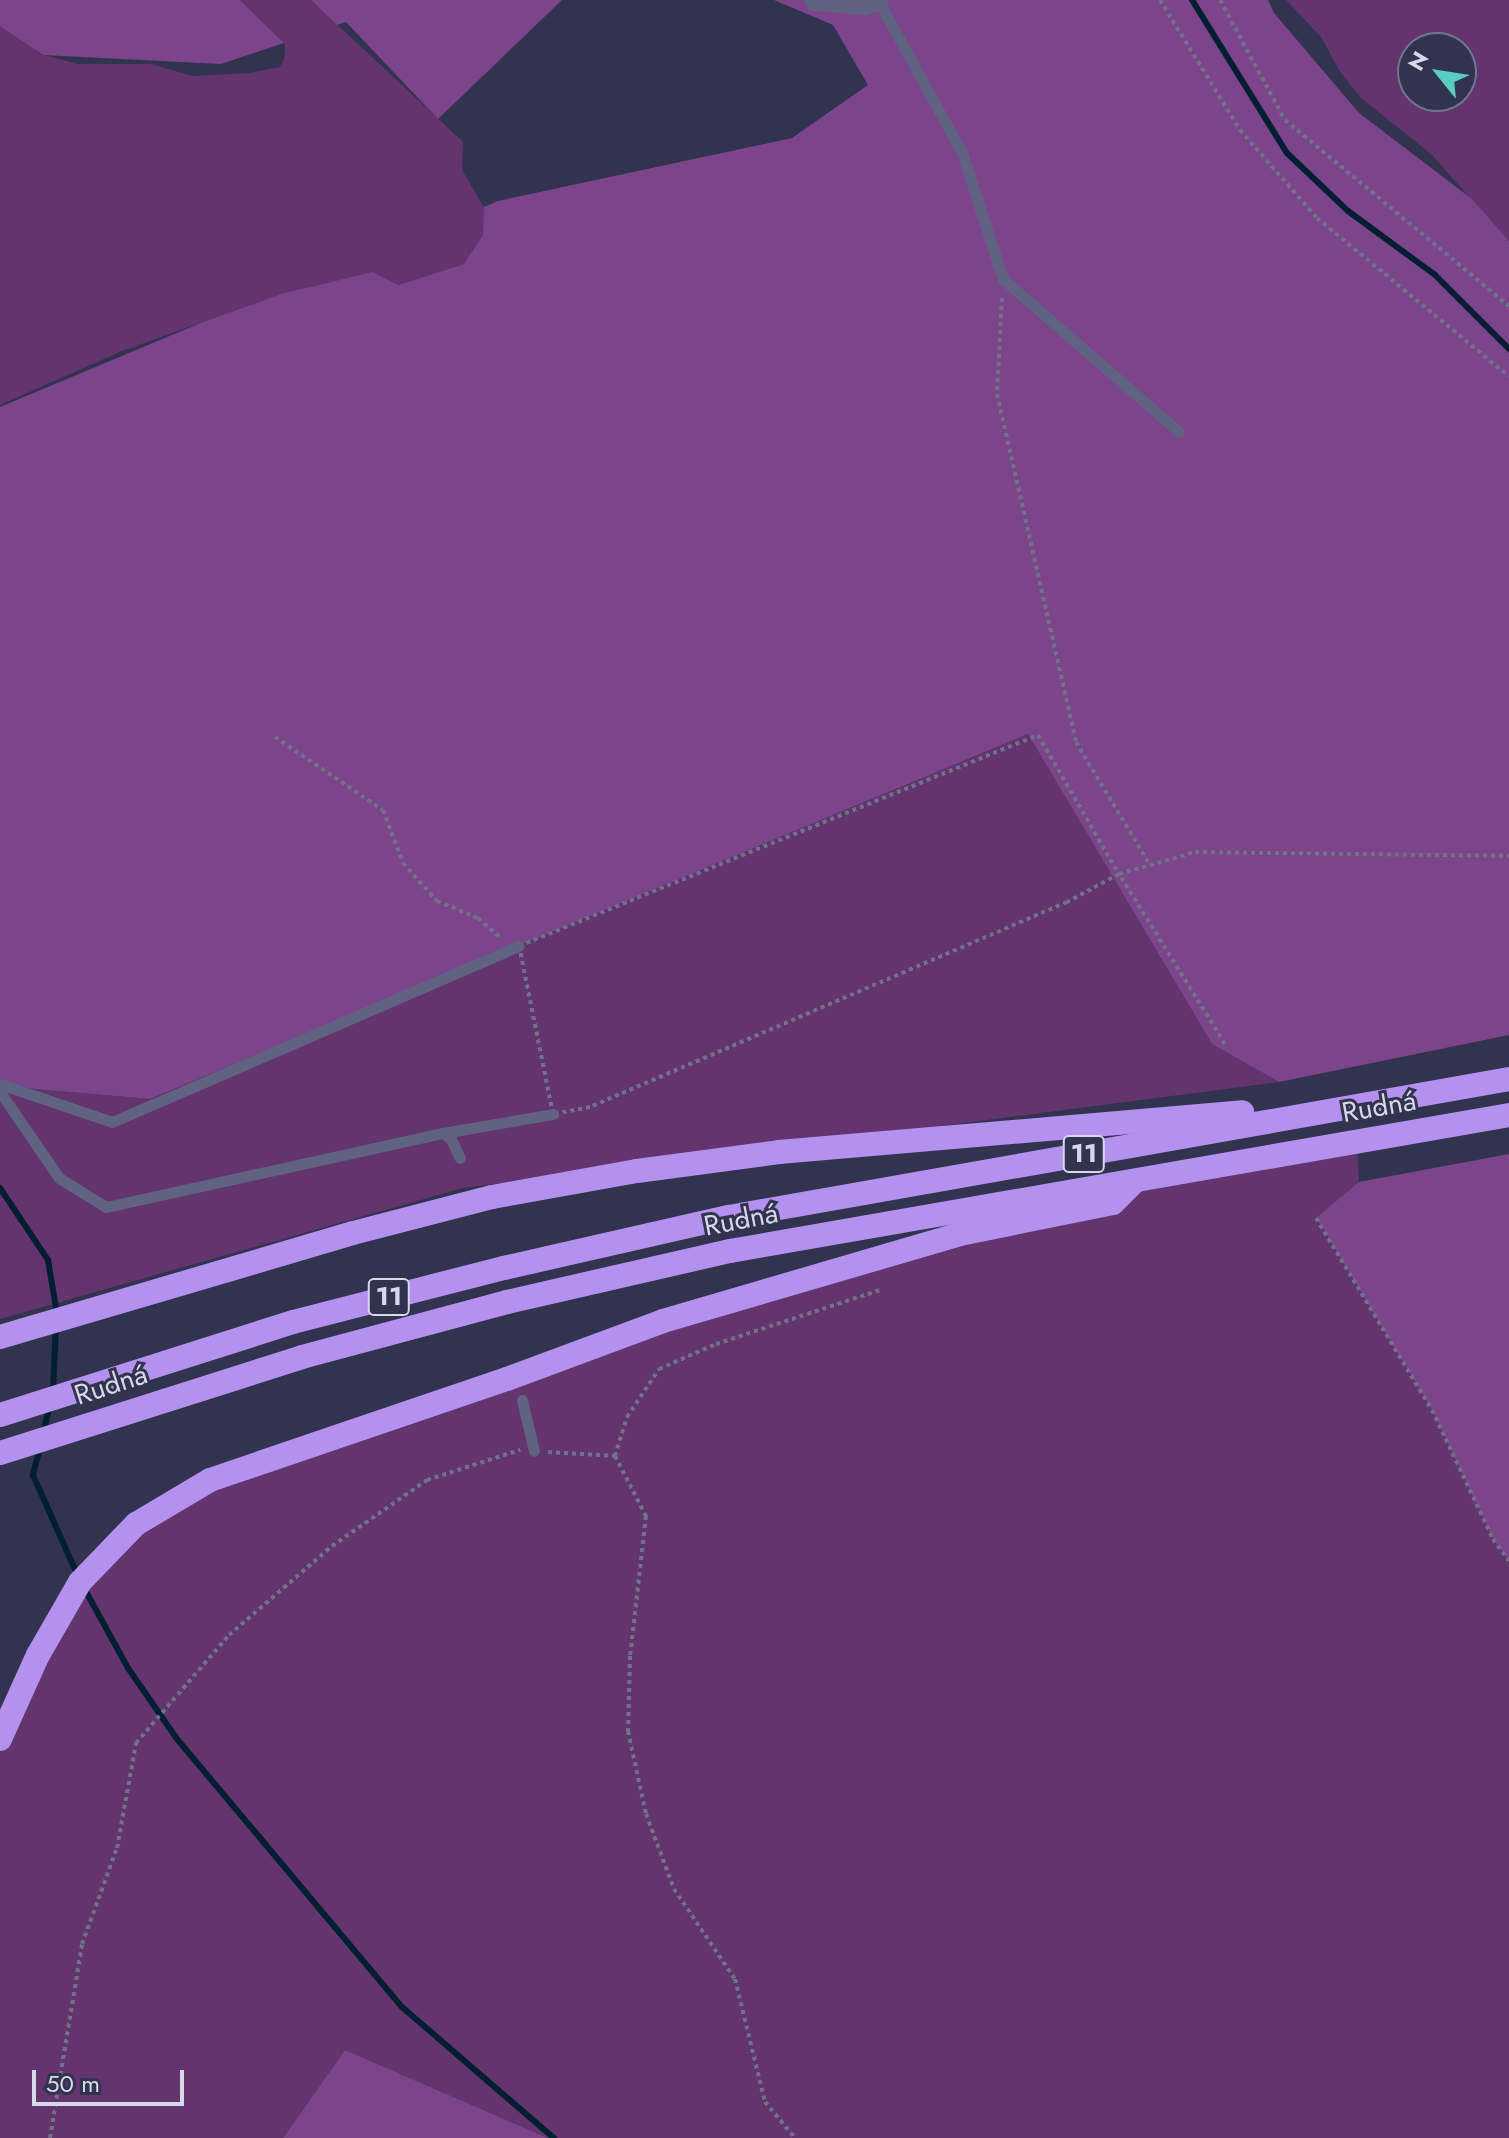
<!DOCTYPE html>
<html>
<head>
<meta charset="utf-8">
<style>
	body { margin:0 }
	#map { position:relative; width:1509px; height:2138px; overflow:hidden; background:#32334f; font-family:Jost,sans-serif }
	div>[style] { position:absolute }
	.green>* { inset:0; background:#63346e }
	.forest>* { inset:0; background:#7c448a }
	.stream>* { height:6px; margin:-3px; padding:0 3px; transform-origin:3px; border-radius:3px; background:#021e30 }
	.path>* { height:4px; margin-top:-2px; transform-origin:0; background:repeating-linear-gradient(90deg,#707289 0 4px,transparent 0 8px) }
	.lane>* { height:11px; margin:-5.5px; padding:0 5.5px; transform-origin:5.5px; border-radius:5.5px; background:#606281 }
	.street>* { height:22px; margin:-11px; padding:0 11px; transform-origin:11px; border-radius:11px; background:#606281 }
	.highway>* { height:24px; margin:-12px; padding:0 12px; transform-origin:12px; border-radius:12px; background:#b491ef }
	span { translate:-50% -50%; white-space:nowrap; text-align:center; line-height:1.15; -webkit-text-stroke:6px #32334f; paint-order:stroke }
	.shield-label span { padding:2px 6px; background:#32334f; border:2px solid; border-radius:6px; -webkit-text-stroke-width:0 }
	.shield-label { font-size:26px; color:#d7d9ea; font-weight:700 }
	.street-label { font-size:28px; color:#d7d9ea }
	.north { position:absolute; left:1397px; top:32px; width:80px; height:80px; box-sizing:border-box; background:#32334f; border:2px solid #74758d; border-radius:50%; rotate:300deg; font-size:22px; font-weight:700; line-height:32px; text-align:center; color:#d7d9ea }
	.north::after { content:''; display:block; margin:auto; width:28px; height:36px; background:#58cec0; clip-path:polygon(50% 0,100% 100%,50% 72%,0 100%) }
	.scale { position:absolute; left:32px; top:2070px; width:152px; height:36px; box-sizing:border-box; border:4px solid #d7d9ea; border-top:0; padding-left:10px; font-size:24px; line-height:28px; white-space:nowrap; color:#d7d9ea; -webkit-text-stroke:6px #32334f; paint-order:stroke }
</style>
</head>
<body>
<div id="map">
	<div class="green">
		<div style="clip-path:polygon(240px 0,311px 0,463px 142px,462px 170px,486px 211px,483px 235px,474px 252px,464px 264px,397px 285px,281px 294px,122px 351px,0 405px,0 26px,19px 35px,40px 54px,78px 64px,151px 64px,192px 76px,249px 73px,280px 67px,285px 57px,285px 44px)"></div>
		<div style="clip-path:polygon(evenodd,1286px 0,1509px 0,1509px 241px,1431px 154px,1361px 98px,1339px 70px,1321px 37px,1286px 0,1413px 48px,1461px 48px,1461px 96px,1413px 96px,1413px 48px)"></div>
		<div style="clip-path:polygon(1028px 734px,1212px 1044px,1279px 1082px,463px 1188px,0 1319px,0 1086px,150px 1099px)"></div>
		<div style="clip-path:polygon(1357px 1142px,1359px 1182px,1316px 1219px,1432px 1410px,1493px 1539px,1509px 1561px,1509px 2138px,548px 2138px,345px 2050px,283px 2138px,0 2138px,0 1739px,107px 1551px,279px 1455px,1134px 1182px)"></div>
	</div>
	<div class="forest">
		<div style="clip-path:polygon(0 0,240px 0,284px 43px,221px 64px,43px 55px,0 26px)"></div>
		<div style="clip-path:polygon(311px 0,562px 0,438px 119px,346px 22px,337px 25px)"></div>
		<div style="clip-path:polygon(774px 0,1268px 0,1274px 13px,1359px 113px,1472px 199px,1509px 241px,1509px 1035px,1279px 1082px,1212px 1044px,1028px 734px,150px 1099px,0 1086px,0 407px,203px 322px,281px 294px,373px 272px,398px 285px,464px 264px,483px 235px,484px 207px,498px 201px,792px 138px,868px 85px,833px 25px)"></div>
		<div style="clip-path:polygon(1509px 1154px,1509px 1561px,1493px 1539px,1432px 1410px,1316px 1218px,1359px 1182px)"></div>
		<div style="clip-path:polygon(345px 2050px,548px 2138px,283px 2138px)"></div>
	</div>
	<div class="stream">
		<div style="left:1192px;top:0;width:180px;rotate:58.2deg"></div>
		<div style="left:1287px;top:153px;width:84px;rotate:43.6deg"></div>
		<div style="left:1348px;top:211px;width:108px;rotate:36.3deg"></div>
		<div style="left:1435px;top:275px;width:105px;rotate:45deg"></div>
		<div style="left:0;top:1188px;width:87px;rotate:56.3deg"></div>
		<div style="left:48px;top:1260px;width:55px;rotate:80.5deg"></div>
		<div style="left:53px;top:1390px;width:65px;rotate:-87.4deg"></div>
		<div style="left:43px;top:1433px;width:29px;rotate:-76deg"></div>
		<div style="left:40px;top:1448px;width:28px;rotate:105deg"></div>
		<div style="left:33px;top:1475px;width:108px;rotate:66deg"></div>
		<div style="left:84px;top:1588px;width:91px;rotate:61.2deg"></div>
		<div style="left:128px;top:1668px;width:86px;rotate:55.4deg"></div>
		<div style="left:177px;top:1739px;width:350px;rotate:50deg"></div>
		<div style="left:402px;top:2007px;width:201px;rotate:40.8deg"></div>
	</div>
	<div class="path">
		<div style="left:1160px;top:0;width:153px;rotate:58.4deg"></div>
		<div style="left:1240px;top:130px;width:117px;rotate:48.8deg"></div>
		<div style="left:1317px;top:218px;width:249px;rotate:39.5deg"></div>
		<div style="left:1220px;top:0;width:136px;rotate:61.6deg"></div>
		<div style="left:1285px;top:120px;width:291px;rotate:39.7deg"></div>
		<div style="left:1002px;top:298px;width:96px;rotate:93deg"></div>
		<div style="left:997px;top:394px;width:357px;rotate:77.2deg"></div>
		<div style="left:1076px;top:742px;width:144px;rotate:59deg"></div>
		<div style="left:1038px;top:735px;width:161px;rotate:59.8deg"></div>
		<div style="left:1119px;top:874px;width:59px;rotate:151.7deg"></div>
		<div style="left:1067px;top:902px;width:519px;rotate:156.74deg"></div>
		<div style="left:590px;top:1107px;width:38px;rotate:169deg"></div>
		<div style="left:553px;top:1114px;width:171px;rotate:-101.4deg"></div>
		<div style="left:519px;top:946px;width:560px;rotate:-22.12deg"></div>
		<div style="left:275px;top:737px;width:130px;rotate:34.1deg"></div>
		<div style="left:383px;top:810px;width:57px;rotate:69.3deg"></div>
		<div style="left:403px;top:863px;width:51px;rotate:48.2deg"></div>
		<div style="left:437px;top:901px;width:44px;rotate:22.5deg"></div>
		<div style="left:478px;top:918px;width:30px;rotate:41deg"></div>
		<div style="left:1225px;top:1044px;width:200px;rotate:-121.9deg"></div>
		<div style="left:1119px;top:874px;width:79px;rotate:-16.1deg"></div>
		<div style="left:1195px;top:852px;width:314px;rotate:0.7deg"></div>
		<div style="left:1316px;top:1218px;width:224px;rotate:58.9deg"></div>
		<div style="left:1432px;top:1410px;width:143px;rotate:64.7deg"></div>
		<div style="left:1493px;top:1539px;width:27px;rotate:54deg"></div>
		<div style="left:548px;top:1452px;width:67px;rotate:3.4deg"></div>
		<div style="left:615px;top:1456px;width:68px;rotate:62.7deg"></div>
		<div style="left:646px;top:1516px;width:141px;rotate:96.5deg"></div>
		<div style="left:630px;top:1656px;width:75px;rotate:91.5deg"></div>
		<div style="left:628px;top:1731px;width:85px;rotate:77.8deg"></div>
		<div style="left:646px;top:1814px;width:80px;rotate:69.5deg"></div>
		<div style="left:674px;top:1889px;width:109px;rotate:55.9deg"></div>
		<div style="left:735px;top:1979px;width:127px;rotate:76.3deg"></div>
		<div style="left:765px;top:2102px;width:47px;rotate:50.2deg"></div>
		<div style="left:615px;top:1456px;width:41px;rotate:-72.9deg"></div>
		<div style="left:627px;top:1417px;width:58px;rotate:-56.3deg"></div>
		<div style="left:659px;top:1369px;width:62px;rotate:-23.7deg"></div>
		<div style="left:716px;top:1344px;width:173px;rotate:-18.2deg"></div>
		<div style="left:50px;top:2138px;width:197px;rotate:-80.6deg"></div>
		<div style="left:82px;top:1944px;width:102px;rotate:-70deg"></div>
		<div style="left:117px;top:1848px;width:107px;rotate:-79.7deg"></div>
		<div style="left:136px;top:1743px;width:143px;rotate:-49.3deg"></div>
		<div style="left:229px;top:1635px;width:136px;rotate:-40.8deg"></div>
		<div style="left:332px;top:1546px;width:116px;rotate:-34.8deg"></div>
		<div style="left:427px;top:1480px;width:98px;rotate:-17.9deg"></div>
	</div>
	<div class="lane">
		<div style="left:878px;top:0;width:175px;rotate:61.2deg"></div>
		<div style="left:962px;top:153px;width:133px;rotate:72deg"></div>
		<div style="left:1003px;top:279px;width:233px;rotate:41deg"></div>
		<div style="left:0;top:1084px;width:118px;rotate:18.7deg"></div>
		<div style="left:112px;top:1122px;width:443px;rotate:-23.4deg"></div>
		<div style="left:0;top:1092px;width:104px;rotate:55.5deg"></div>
		<div style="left:59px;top:1178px;width:55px;rotate:31.7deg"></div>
		<div style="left:106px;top:1207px;width:345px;rotate:-12.4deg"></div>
		<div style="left:443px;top:1133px;width:112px;rotate:-9.8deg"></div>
		<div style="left:443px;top:1133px;width:10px;rotate:37deg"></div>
		<div style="left:451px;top:1139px;width:21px;rotate:65deg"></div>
		<div style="left:522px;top:1400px;width:52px;rotate:76.8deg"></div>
	</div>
	<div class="street">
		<div style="left:815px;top:0;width:50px;rotate:4.6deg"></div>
		<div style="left:865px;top:4px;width:13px;rotate:-18deg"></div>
	</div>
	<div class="highway">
		<div style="left:0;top:1337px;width:368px;rotate:-16.4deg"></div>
		<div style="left:353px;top:1233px;width:144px;rotate:-14.5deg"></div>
		<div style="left:492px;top:1197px;width:147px;rotate:-10.2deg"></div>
		<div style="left:637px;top:1171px;width:143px;rotate:-7.6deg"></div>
		<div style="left:779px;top:1152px;width:465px;rotate:-4.9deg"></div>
		<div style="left:0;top:1415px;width:307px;rotate:-17.6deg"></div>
		<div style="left:293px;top:1322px;width:218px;rotate:-14.4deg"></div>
		<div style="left:504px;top:1268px;width:231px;rotate:-12.8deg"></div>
		<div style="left:729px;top:1217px;width:792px;rotate:-10.03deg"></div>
		<div style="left:0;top:1453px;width:317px;rotate:-17.6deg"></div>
		<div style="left:302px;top:1357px;width:212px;rotate:-15deg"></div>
		<div style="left:507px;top:1302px;width:229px;rotate:-12.9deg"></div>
		<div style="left:730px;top:1251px;width:791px;rotate:-9.9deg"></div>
		<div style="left:0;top:1739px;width:92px;rotate:-65.7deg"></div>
		<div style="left:38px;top:1655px;width:84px;rotate:-60.1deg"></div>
		<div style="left:80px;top:1582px;width:81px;rotate:-46deg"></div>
		<div style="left:136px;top:1524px;width:86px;rotate:-30.7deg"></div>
		<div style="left:210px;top:1480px;width:314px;rotate:-18.8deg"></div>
		<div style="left:507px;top:1379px;width:166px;rotate:-20.4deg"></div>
		<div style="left:663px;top:1321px;width:309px;rotate:-16.3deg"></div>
		<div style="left:960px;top:1234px;width:156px;rotate:-11.5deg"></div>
		<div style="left:1113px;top:1203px;width:30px;rotate:-45deg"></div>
	</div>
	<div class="shield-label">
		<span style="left:1084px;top:1154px">11</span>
		<span style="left:389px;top:1297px">11</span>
	</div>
	<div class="street-label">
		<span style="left:1379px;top:1107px;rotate:-10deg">Rudná</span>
		<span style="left:741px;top:1220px;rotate:-11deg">Rudná</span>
		<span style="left:111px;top:1385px;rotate:-18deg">Rudná</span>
	</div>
	<div class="north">N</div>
	<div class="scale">50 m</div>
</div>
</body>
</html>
